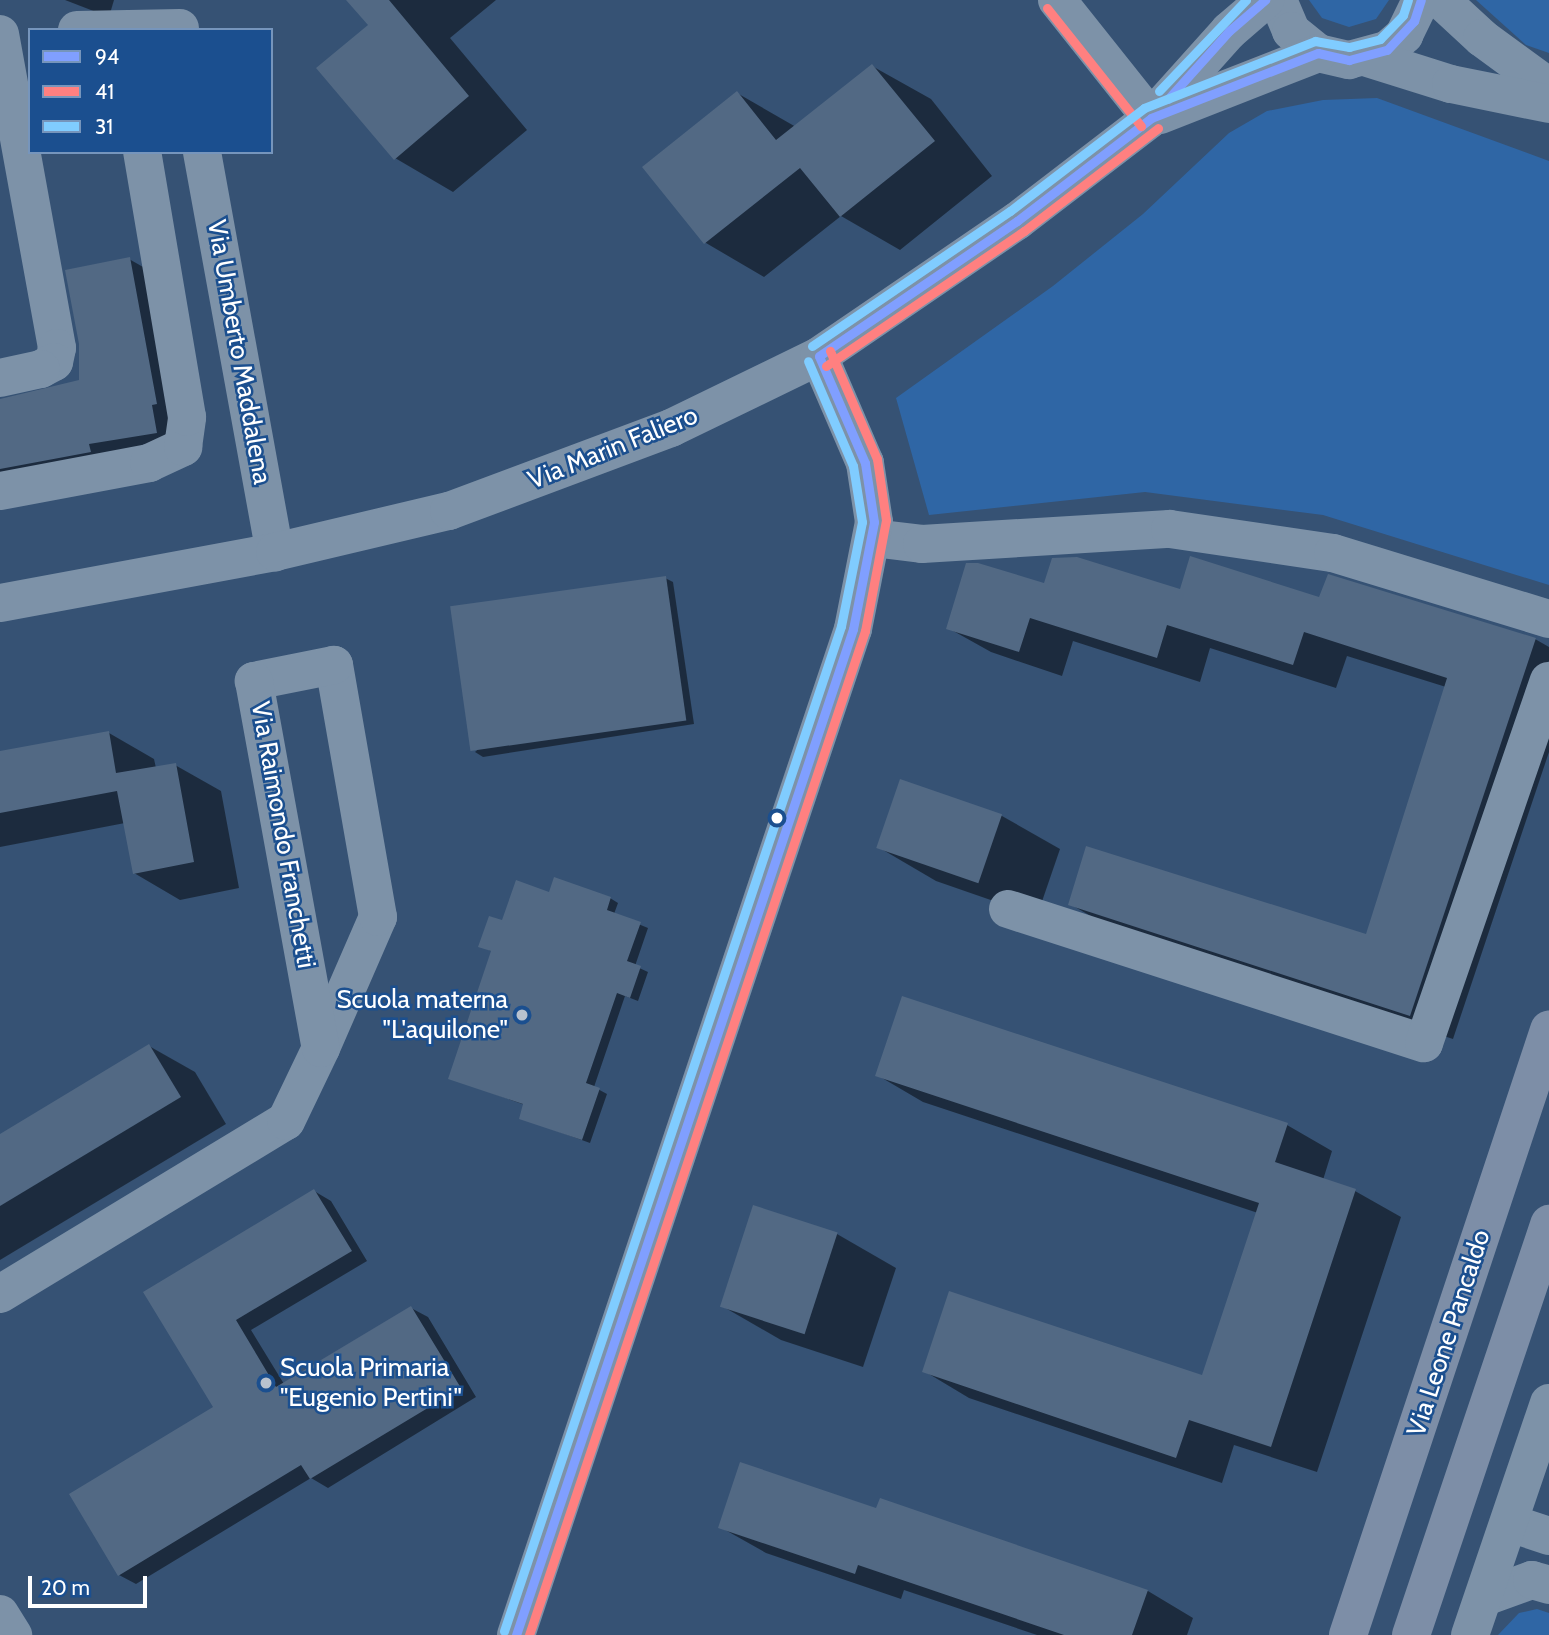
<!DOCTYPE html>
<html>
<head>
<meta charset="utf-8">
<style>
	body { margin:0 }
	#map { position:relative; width:1549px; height:1635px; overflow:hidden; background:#365274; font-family:Cabin,sans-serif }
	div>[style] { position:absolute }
	.green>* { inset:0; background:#2f66a5 }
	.shadow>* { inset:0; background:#0007 }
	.building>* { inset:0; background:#526984; transform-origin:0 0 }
	.minor>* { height:38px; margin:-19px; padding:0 19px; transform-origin:19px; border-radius:19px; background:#7d92a8 }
	.major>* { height:38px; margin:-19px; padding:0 19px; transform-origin:19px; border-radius:19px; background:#7d8ea7 }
	.bus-1>* { height:9px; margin:-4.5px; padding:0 4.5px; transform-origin:4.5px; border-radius:4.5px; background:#809fff }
	.bus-2>* { height:9px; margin:-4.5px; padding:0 4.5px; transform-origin:4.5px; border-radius:4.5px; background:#ff8080 }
	.bus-3>* { height:9px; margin:-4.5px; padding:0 4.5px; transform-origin:4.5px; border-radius:4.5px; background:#80ccff }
	.dots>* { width:19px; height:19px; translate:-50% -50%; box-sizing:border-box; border:4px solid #1b4f8f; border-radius:50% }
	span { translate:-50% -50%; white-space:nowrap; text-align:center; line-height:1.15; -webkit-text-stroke:5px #1b4f8f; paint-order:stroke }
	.street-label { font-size:26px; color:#fff }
	.poi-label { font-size:26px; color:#fff }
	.right { translate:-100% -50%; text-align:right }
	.left { translate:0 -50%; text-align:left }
	.legend { position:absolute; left:28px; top:28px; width:245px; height:126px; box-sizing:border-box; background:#1b4f8f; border:2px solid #7695bc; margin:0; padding:9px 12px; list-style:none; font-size:21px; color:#fff }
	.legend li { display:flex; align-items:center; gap:14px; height:35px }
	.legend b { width:35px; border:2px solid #7695bc }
	.scale { position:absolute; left:28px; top:1576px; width:119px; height:32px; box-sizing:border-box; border:4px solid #fff; border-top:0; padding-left:9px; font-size:21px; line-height:24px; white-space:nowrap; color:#fff; -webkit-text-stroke:5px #1b4f8f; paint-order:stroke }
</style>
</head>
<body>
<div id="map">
	<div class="green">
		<div style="clip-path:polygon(1309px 0,1389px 0,1376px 19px,1349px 27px,1322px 18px)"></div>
		<div style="clip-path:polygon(1476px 0,1549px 0,1549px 53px,1526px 45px)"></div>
		<div style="clip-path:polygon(1377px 98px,1549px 161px,1549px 585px,1323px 515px,1145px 492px,929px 515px,896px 398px,1053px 286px,1143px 214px,1229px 133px,1267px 111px,1323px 100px)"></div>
		<div style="clip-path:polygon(1537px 1609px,1549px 1613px,1549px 1635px,1498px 1635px,1519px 1613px)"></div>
	</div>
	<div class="shadow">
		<div style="clip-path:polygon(65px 0,114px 0,109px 17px)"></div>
		<div style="clip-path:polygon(348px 0,496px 0,450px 38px,527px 130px,453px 192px,395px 158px,370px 26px)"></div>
		<div style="clip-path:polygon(872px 66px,931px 99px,992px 176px,900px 250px,841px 216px,764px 277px,706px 243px,645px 168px,737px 93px,796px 127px)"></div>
		<div style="clip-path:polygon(129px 259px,173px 284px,199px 457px,131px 468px,0 501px,0 400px,81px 381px)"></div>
		<div style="clip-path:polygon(665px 578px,673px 582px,694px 724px,483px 757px,475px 752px)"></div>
		<div style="clip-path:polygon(1045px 585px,1320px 599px,1535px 639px,1549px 647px,1549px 752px,1453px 1039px,1113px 929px,1070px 904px,1367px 936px,1446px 687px,1347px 656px,1336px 688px,1210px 648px,1200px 682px,1073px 641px,1062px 676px,991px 652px,948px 628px)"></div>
		<div style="clip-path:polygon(109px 733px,154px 759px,156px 768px,175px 765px,221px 791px,239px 888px,180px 900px,134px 873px,125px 823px,0 847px,0 752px)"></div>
		<div style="clip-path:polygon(901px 781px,1002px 816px,1060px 849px,1037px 916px,936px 881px,878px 847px)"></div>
		<div style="clip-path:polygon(550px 894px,610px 898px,618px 903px,614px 914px,648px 928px,635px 966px,648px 972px,638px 1001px,625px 996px,594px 1087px,607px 1094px,590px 1143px,521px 1118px,525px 1105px,450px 1078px,493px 952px,481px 946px,503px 923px)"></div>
		<div style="clip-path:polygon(149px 1046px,195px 1072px,226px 1124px,0 1260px,0 1136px)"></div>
		<div style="clip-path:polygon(877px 1075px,1287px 1125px,1332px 1151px,1323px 1180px,1355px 1191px,1401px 1217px,1317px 1472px,1234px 1445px,1222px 1483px,969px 1398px,924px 1371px,1204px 1378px,1258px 1213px,923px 1102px)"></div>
		<div style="clip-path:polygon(314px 1191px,331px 1201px,367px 1261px,251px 1330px,284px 1384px,411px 1308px,428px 1317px,476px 1397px,328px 1488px,311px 1478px,136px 1584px,119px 1575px,215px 1408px,146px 1292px)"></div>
		<div style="clip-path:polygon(837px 1234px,896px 1268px,863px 1367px,781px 1340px,722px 1306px)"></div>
		<div style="clip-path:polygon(881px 1500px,1148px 1591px,1193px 1618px,1187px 1635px,1037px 1635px,904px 1590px,901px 1599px,766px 1553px,720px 1527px,877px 1510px)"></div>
	</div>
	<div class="building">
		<div style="clip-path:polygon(346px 0,389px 0,469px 96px,394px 160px,316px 68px,368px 25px)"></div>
		<div style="clip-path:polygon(872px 64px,935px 141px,840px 217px,800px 168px,704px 244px,642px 167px,737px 91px,776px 140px)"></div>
		<div style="clip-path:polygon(130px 257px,157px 404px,152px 405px,157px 433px,89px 444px,91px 452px,0 469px,0 399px,79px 380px,79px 344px,65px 270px)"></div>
		<div style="clip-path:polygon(1190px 556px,1319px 597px,1328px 574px,1536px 638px,1410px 1016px,1068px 905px,1086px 846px,1366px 934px,1447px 678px,1304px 632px,1293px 665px,1167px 625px,1157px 658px,1030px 618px,1019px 652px,946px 629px,966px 563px,978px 563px,1044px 583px,1052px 558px,1077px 557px,1180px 589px)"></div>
		<div style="left:666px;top:576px;width:146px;height:218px;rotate:82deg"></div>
		<div style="clip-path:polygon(109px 731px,116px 773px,176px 763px,194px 862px,133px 874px,117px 791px,0 813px,0 751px)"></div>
		<div style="left:900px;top:779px;width:108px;height:73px;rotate:19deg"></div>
		<div style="clip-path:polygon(554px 877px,611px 897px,607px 910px,641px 922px,627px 961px,641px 966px,630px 998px,617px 993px,586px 1083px,600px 1088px,582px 1140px,519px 1119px,523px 1104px,448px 1079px,491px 951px,478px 947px,489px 916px,502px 920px,516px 880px,549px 892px)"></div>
		<div style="clip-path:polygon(902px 996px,1288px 1123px,1275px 1162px,1356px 1189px,1271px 1447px,1189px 1420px,1176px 1458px,922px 1372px,949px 1291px,1202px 1375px,1259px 1203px,875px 1076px)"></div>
		<div style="clip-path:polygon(149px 1044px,181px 1097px,0 1206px,0 1134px)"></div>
		<div style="clip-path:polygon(314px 1189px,352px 1251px,236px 1320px,276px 1387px,411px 1306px,461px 1388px,310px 1479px,301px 1465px,118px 1576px,69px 1494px,213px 1407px,143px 1292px)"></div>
		<div style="left:753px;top:1205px;width:89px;height:107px;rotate:18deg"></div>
		<div style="clip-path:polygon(740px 1462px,876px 1508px,880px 1498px,1148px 1590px,1132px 1635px,1064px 1635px,858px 1565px,855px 1574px,718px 1528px)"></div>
	</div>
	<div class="minor">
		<div style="left:1057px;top:0;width:151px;rotate:51.5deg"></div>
		<div style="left:1278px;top:0;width:34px;rotate:67deg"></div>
		<div style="left:1291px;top:31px;width:35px;rotate:39deg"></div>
		<div style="left:1318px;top:53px;width:32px;rotate:13deg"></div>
		<div style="left:1349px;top:60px;width:39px;rotate:-15deg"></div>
		<div style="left:1387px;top:50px;width:23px;rotate:-41deg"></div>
		<div style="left:1404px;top:35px;width:39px;rotate:-64deg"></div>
		<div style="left:1441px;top:0;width:56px;rotate:42.8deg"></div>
		<div style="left:1482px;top:38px;width:83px;rotate:36.2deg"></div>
		<div style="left:77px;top:30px;width:103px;rotate:-1.1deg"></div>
		<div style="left:0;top:34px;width:319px;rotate:79.7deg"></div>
		<div style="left:57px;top:348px;width:14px;rotate:102deg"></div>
		<div style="left:54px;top:362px;width:15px;rotate:152deg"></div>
		<div style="left:41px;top:369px;width:42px;rotate:167.6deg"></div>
		<div style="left:1368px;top:58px;width:87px;rotate:17.4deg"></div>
		<div style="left:1451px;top:84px;width:100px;rotate:11.5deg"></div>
		<div style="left:1160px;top:115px;width:170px;rotate:-21.4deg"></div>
		<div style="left:202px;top:152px;width:407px;rotate:79.7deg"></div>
		<div style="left:0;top:491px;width:152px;rotate:-10.6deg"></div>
		<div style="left:149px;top:463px;width:38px;rotate:-25deg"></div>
		<div style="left:183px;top:447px;width:30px;rotate:-82deg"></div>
		<div style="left:187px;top:417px;width:269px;rotate:-99.6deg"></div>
		<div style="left:873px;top:538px;width:49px;rotate:7deg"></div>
		<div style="left:922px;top:544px;width:248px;rotate:-3.5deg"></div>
		<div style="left:1170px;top:529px;width:165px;rotate:8.4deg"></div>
		<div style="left:1333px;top:553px;width:226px;rotate:17deg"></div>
		<div style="left:0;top:603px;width:280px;rotate:-10.5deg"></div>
		<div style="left:275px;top:552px;width:179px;rotate:-13.3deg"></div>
		<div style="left:449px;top:511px;width:237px;rotate:-20.5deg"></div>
		<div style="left:671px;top:428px;width:165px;rotate:-25.9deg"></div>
		<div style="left:819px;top:356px;width:240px;rotate:-34.3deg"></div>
		<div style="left:1017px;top:221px;width:169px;rotate:-37.5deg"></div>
		<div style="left:1151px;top:118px;width:117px;rotate:-48.1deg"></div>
		<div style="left:1229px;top:31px;width:48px;rotate:-40.7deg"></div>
		<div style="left:1008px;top:909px;width:437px;rotate:17.9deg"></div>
		<div style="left:1424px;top:1043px;width:383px;rotate:-71deg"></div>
		<div style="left:0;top:1294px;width:334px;rotate:-31.2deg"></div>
		<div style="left:286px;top:1121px;width:81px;rotate:-64.4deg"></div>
		<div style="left:321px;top:1048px;width:143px;rotate:-66.5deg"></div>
		<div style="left:378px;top:917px;width:256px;rotate:-99.9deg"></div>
		<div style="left:334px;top:665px;width:82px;rotate:168.7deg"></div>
		<div style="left:254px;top:681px;width:373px;rotate:79.7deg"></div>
		<div style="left:1510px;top:1523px;width:41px;rotate:18.4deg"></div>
		<div style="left:1485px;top:1597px;width:50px;rotate:-19.9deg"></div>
		<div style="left:1532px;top:1580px;width:18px;rotate:16deg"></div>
		<div style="left:0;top:1614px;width:25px;rotate:58deg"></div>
		<div style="left:516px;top:1635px;width:1061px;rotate:-71.48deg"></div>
		<div style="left:853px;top:629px;width:109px;rotate:-78.9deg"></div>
		<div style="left:874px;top:522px;width:60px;rotate:-98.7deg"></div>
		<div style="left:865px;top:463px;width:116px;rotate:-113.3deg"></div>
		<div style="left:1470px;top:1635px;width:245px;rotate:-71.2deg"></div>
	</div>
	<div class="major">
		<div style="left:1348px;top:1635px;width:638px;rotate:-71.62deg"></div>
		<div style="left:1411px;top:1635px;width:434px;rotate:-71.4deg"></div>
	</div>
	<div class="bus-1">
		<div style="left:1168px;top:99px;width:91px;rotate:-48.1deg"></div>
		<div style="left:1229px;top:31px;width:48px;rotate:-40.7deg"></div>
		<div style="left:819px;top:356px;width:240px;rotate:-34.3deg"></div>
		<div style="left:1017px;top:221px;width:169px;rotate:-37.5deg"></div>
		<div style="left:1151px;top:118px;width:179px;rotate:-21.3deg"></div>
		<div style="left:1318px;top:53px;width:32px;rotate:13deg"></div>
		<div style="left:1349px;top:60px;width:39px;rotate:-15deg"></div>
		<div style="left:1387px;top:50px;width:40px;rotate:-47deg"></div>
		<div style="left:1414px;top:21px;width:22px;rotate:-72deg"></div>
		<div style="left:516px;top:1635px;width:1061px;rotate:-71.48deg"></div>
		<div style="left:853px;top:629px;width:109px;rotate:-78.9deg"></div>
		<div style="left:874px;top:522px;width:60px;rotate:-98.7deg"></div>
		<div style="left:865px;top:463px;width:116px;rotate:-113.3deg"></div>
	</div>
	<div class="bus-2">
		<div style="left:1047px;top:8px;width:151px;rotate:51.5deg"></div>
		<div style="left:826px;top:366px;width:240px;rotate:-34.3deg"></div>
		<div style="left:1024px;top:231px;width:169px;rotate:-37.5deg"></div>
		<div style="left:529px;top:1635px;width:1059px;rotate:-71.5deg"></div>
		<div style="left:865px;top:631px;width:113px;rotate:-79.3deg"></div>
		<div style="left:886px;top:520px;width:62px;rotate:-98.4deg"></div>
		<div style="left:877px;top:459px;width:118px;rotate:-113.5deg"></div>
	</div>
	<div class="bus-3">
		<div style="left:1159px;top:91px;width:126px;rotate:-46.3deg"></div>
		<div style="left:812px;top:346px;width:240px;rotate:-34.3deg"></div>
		<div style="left:1010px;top:211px;width:169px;rotate:-37.5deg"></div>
		<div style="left:1144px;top:108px;width:184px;rotate:-21.4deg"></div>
		<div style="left:1315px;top:41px;width:35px;rotate:10deg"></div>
		<div style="left:1349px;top:47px;width:32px;rotate:-14deg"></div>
		<div style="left:1380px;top:39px;width:33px;rotate:-46deg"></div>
		<div style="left:1403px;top:15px;width:16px;rotate:-72deg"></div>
		<div style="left:504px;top:1631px;width:1060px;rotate:-71.46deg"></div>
		<div style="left:841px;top:626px;width:106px;rotate:-78.6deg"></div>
		<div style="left:862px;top:522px;width:57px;rotate:-99.1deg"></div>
		<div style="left:853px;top:466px;width:114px;rotate:-113.2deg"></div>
	</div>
	<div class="dots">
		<div style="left:777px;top:818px;background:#fff"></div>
		<div style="left:522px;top:1015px;background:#b9c2ce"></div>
		<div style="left:266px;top:1383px;background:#b9c2ce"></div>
	</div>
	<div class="street-label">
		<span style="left:239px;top:352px;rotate:80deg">Via Umberto Maddalena</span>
		<span style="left:613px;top:448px;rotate:-22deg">Via Marin Faliero</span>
		<span style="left:283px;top:835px;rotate:80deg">Via Raimondo Franchetti</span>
		<span style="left:1449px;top:1333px;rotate:-72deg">Via Leone Pancaldo</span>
	</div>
	<div class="poi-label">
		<span class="right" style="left:508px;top:1015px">Scuola materna<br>"L'aquilone"</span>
		<span class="left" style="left:280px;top:1383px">Scuola Primaria<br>"Eugenio Pertini"</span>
	</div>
	<ul class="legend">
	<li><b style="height:9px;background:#809fff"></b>94</li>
	<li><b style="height:9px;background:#ff8080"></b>41</li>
	<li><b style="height:9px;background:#80ccff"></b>31</li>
	</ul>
	<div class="scale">20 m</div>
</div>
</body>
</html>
